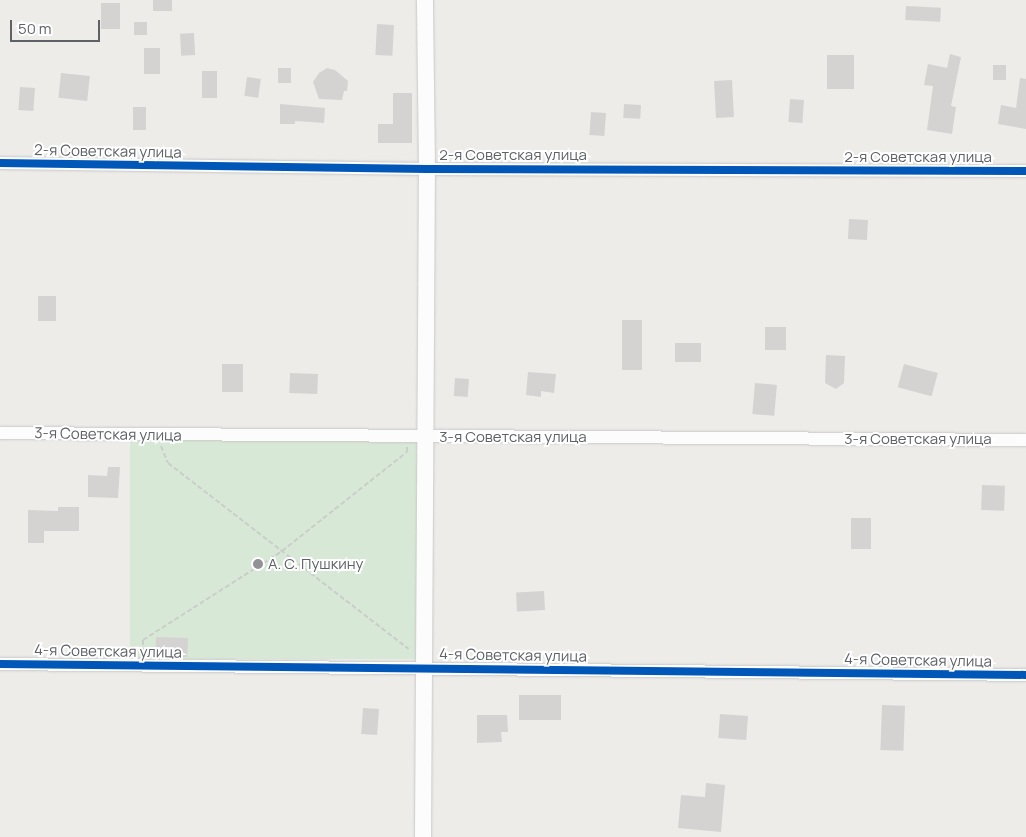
<!DOCTYPE html>
<html>
<head>
<meta charset="utf-8">
<style>
	body { margin:0 }
	#map { position:relative; width:1026px; height:837px; overflow:hidden; background:#edece9; font-family:Manrope,sans-serif }
	div>[style] { position:absolute }
	.green>* { inset:0; background:#d8e8d6; transform-origin:0 0 }
	.building>* { inset:0; background:#d4d3d2; transform-origin:0 0 }
	.path>* { height:2px; margin-top:-1px; transform-origin:0; background:repeating-linear-gradient(90deg,#cacecb 0 5px,transparent 0 7.5px) }
	.roads { filter:drop-shadow(0 0 1px #c8c8c8) drop-shadow(0 0 1px #c8c8c8) }
	.minor>* { height:12px; margin:-6px; padding:0 6px; transform-origin:6px; border-radius:6px; background:#fcfcfc }
	.tertiary>* { height:16px; margin:-8px; padding:0 8px; transform-origin:8px; border-radius:8px; background:#fcfcfc }
	.cycleway>* { height:8px; margin:-4px; padding:0 4px; transform-origin:4px; border-radius:4px; background:#0057b8 }
	.dots>* { width:14px; height:14px; translate:-50% -50%; box-sizing:border-box; border:2px solid #fff; border-radius:50% }
	span { translate:-50% -50%; white-space:nowrap; text-align:center; line-height:1.15; -webkit-text-stroke:4px #fff; paint-order:stroke }
	.street-label { font-size:15px; color:#5e6266 }
	.poi-label { font-size:15px; color:#5e6266 }
	.left { translate:0 -50%; text-align:left }
	.scale { position:absolute; left:10px; top:20px; width:90px; height:22px; box-sizing:border-box; border:2px solid #5e6266; border-top:0; padding-left:6px; font-size:15px; line-height:18px; white-space:nowrap; color:#5e6266; -webkit-text-stroke:4px #fff; paint-order:stroke }
</style>
</head>
<body>
<div id="map">
	<div class="green">
		<div style="left:130px;top:440px;width:288px;height:219px"></div>
	</div>
	<div class="building">
		<div style="left:153px;top:0;width:19px;height:11px"></div>
		<div style="left:101px;top:3px;width:19px;height:26px"></div>
		<div style="left:906px;top:6px;width:35px;height:14px;rotate:3deg"></div>
		<div style="left:134px;top:22px;width:13px;height:13px"></div>
		<div style="left:377px;top:24px;width:17px;height:31px;rotate:3deg"></div>
		<div style="left:194px;top:33px;width:22px;height:14px;rotate:87deg"></div>
		<div style="left:144px;top:48px;width:16px;height:26px"></div>
		<div style="clip-path:polygon(950px 54px,961px 57px,951px 106px,956px 107px,952px 134px,927px 130px,933px 86px,924px 85px,928px 64px,947px 68px)"></div>
		<div style="left:827px;top:55px;width:27px;height:34px"></div>
		<div style="left:993px;top:65px;width:13px;height:15px"></div>
		<div style="left:278px;top:68px;width:13px;height:15px"></div>
		<div style="clip-path:polygon(327px 68px,335px 70px,348px 81px,347px 91px,344px 91px,342px 100px,319px 99px,313px 82px,319px 73px)"></div>
		<div style="left:202px;top:71px;width:15px;height:27px"></div>
		<div style="left:61px;top:73px;width:29px;height:25px;rotate:6deg"></div>
		<div style="left:247px;top:77px;width:14px;height:19px;rotate:8deg"></div>
		<div style="clip-path:polygon(1020px 78px,1026px 79px,1026px 129px,998px 124px,1001px 105px,1016px 108px)"></div>
		<div style="left:732px;top:80px;width:37px;height:18px;rotate:87deg"></div>
		<div style="left:20px;top:87px;width:15px;height:23px;rotate:4deg"></div>
		<div style="clip-path:polygon(393px 93px,412px 93px,412px 143px,378px 143px,378px 124px,393px 124px)"></div>
		<div style="left:790px;top:99px;width:14px;height:23px;rotate:4deg"></div>
		<div style="clip-path:polygon(280px 104px,325px 108px,324px 123px,295px 121px,295px 124px,280px 124px)"></div>
		<div style="left:624px;top:104px;width:17px;height:14px;rotate:3deg"></div>
		<div style="left:146px;top:107px;width:23px;height:13px;rotate:90deg"></div>
		<div style="left:591px;top:112px;width:15px;height:23px;rotate:4deg"></div>
		<div style="left:849px;top:219px;width:19px;height:20px;rotate:3deg"></div>
		<div style="left:38px;top:296px;width:18px;height:25px"></div>
		<div style="left:622px;top:320px;width:20px;height:50px"></div>
		<div style="left:765px;top:327px;width:21px;height:23px"></div>
		<div style="left:675px;top:343px;width:26px;height:19px"></div>
		<div style="clip-path:polygon(826px 355px,845px 356px,844px 383px,836px 389px,825px 383px)"></div>
		<div style="left:222px;top:364px;width:21px;height:28px"></div>
		<div style="left:904px;top:364px;width:35px;height:24px;rotate:15deg"></div>
		<div style="clip-path:polygon(528px 372px,556px 374px,554px 393px,541px 391px,541px 397px,526px 395px)"></div>
		<div style="left:290px;top:373px;width:28px;height:20px;rotate:2deg"></div>
		<div style="left:455px;top:378px;width:14px;height:18px;rotate:4deg"></div>
		<div style="left:755px;top:383px;width:22px;height:31px;rotate:5deg"></div>
		<div style="clip-path:polygon(108px 467px,120px 467px,118px 498px,88px 497px,88px 475px,107px 476px)"></div>
		<div style="left:982px;top:485px;width:23px;height:25px;rotate:2deg"></div>
		<div style="clip-path:polygon(58px 507px,79px 507px,79px 531px,44px 531px,44px 543px,28px 543px,28px 510px,58px 511px)"></div>
		<div style="left:851px;top:518px;width:20px;height:31px"></div>
		<div style="left:544px;top:591px;width:19px;height:28px;rotate:87deg"></div>
		<div style="left:156px;top:637px;width:32px;height:19px;rotate:2deg"></div>
		<div style="left:519px;top:695px;width:42px;height:25px"></div>
		<div style="left:882px;top:705px;width:23px;height:45px;rotate:2deg"></div>
		<div style="left:363px;top:708px;width:16px;height:26px;rotate:4deg"></div>
		<div style="left:720px;top:714px;width:28px;height:24px;rotate:4deg"></div>
		<div style="clip-path:polygon(477px 715px,507px 715px,508px 732px,501px 732px,502px 742px,477px 743px)"></div>
		<div style="clip-path:polygon(706px 783px,725px 785px,721px 832px,678px 828px,681px 795px,705px 797px)"></div>
	</div>
	<div class="path">
		<div style="left:161px;top:446px;width:18px;rotate:68deg"></div>
		<div style="left:168px;top:463px;width:304px;rotate:37.7deg"></div>
		<div style="left:143px;top:653px;width:13px;rotate:-90deg"></div>
		<div style="left:143px;top:640px;width:165px;rotate:-32.6deg"></div>
		<div style="left:282px;top:551px;width:159px;rotate:-38.4deg"></div>
		<div style="left:407px;top:452px;width:5px;rotate:-90deg"></div>
	</div>
	<div class="roads">
		<div class="minor">
			<div style="left:0;top:163px;width:427px;rotate:0.8deg"></div>
			<div style="left:427px;top:169px;width:599px;rotate:0.19deg"></div>
			<div style="left:0;top:433px;width:1026px;rotate:0.39deg"></div>
			<div style="left:0;top:664px;width:1026px;rotate:0.61deg"></div>
		</div>
		<div class="tertiary">
			<div style="left:423px;top:837px;width:668px;rotate:-89.66deg"></div>
			<div style="left:427px;top:169px;width:169px;rotate:-90.7deg"></div>
		</div>
	</div>
	<div class="cycleway">
		<div style="left:0;top:163px;width:427px;rotate:0.8deg"></div>
		<div style="left:427px;top:169px;width:599px;rotate:0.19deg"></div>
		<div style="left:0;top:664px;width:1026px;rotate:0.61deg"></div>
	</div>
	<div class="dots">
		<div style="left:258px;top:564px;background:#909294"></div>
	</div>
	<div class="street-label">
		<span style="left:108px;top:151px;rotate:1deg">2-я Советская улица</span>
		<span style="left:513px;top:155px">2-я Советская улица</span>
		<span style="left:918px;top:157px">2-я Советская улица</span>
		<span style="left:108px;top:434px;rotate:1deg">3-я Советская улица</span>
		<span style="left:513px;top:437px">3-я Советская улица</span>
		<span style="left:918px;top:439px">3-я Советская улица</span>
		<span style="left:108px;top:651px;rotate:1deg">4-я Советская улица</span>
		<span style="left:513px;top:655px;rotate:1deg">4-я Советская улица</span>
		<span style="left:918px;top:660px;rotate:1deg">4-я Советская улица</span>
	</div>
	<div class="poi-label">
		<span class="left" style="left:268px;top:564px">А. С. Пушкину</span>
	</div>
	<div class="scale">50 m</div>
</div>
</body>
</html>
